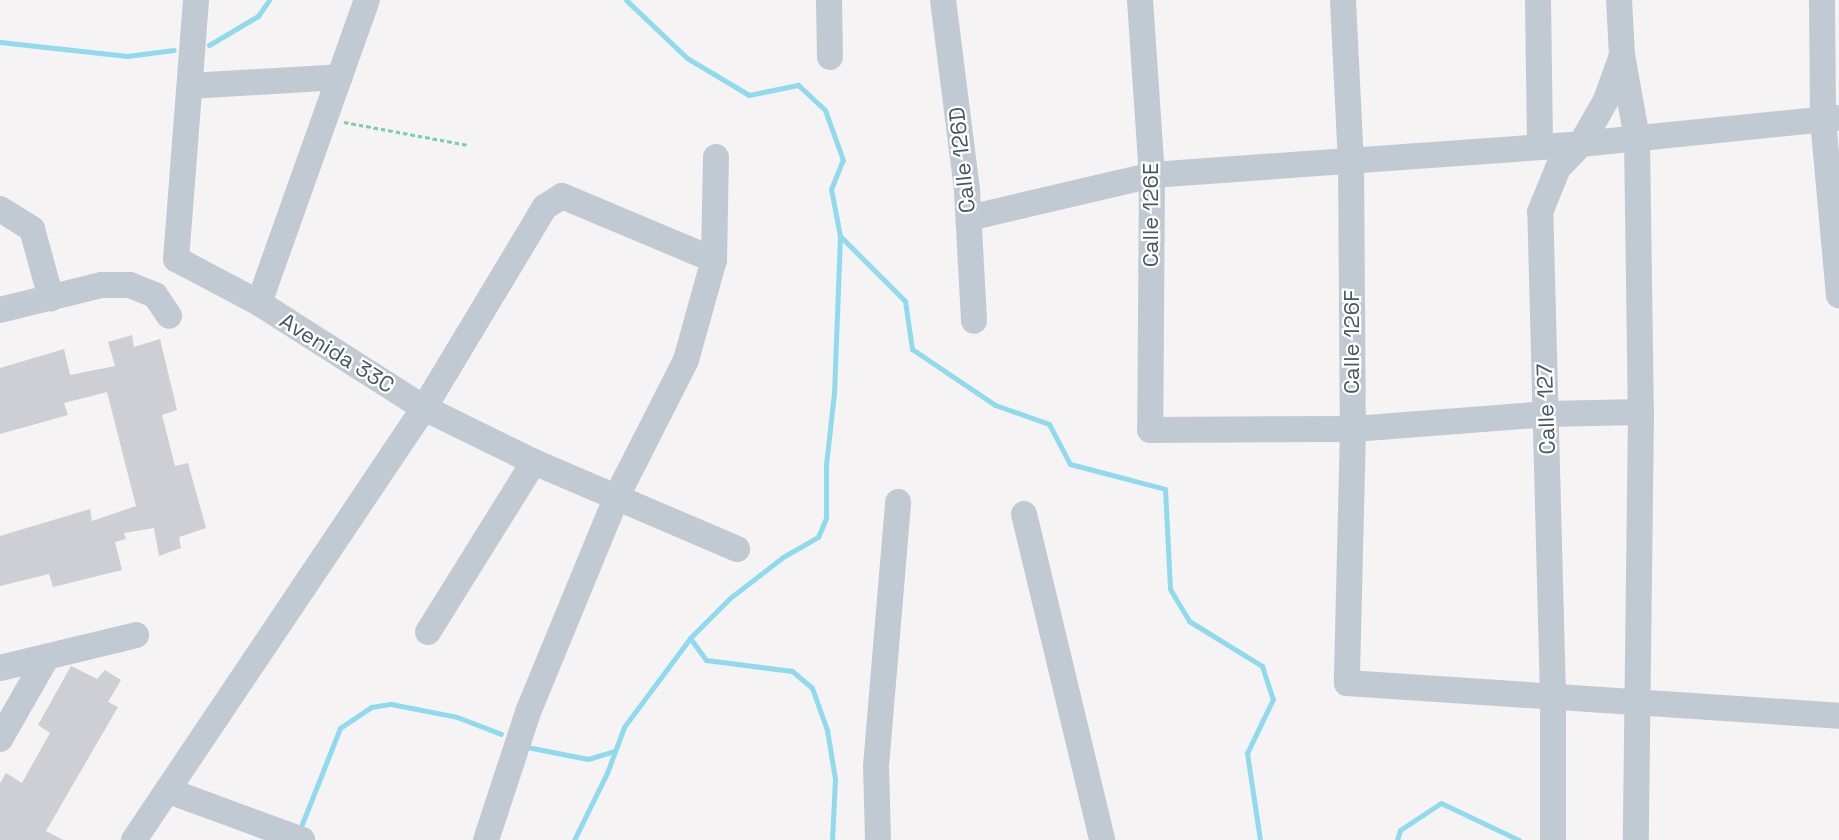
<!DOCTYPE html>
<html>
<head>
<meta charset="utf-8">
<style>
	body { margin:0 }
	#map { position:relative; width:1839px; height:840px; overflow:hidden; background:#f5f3f3; font-family:"Space Grotesk",sans-serif }
	div>[style] { position:absolute }
	.stream>* { height:5px; margin:-2.5px; padding:0 2.5px; transform-origin:2.5px; border-radius:2.5px; background:#90daee }
	.building>* { inset:0; background:#cdcfd5 }
	.path>* { height:3px; margin-top:-1.5px; transform-origin:0; background:repeating-linear-gradient(90deg,#7ad0a6 0 4.5px,transparent 0 7.5px) }
	.minor>* { height:26px; margin:-13px; padding:0 13px; transform-origin:13px; border-radius:13px; background:#c1cad2 }
	span { translate:-50% -50%; white-space:nowrap; text-align:center; line-height:1.15; -webkit-text-stroke:4.5px #fff; paint-order:stroke }
	.street-label { font-size:22px; color:#4a5661 }
</style>
</head>
<body>
<div id="map">
	<div class="stream">
		<div style="left:0;top:42px;width:128px;rotate:6.3deg"></div>
		<div style="left:127px;top:56px;width:47px;rotate:-7.3deg"></div>
		<div style="left:209px;top:45px;width:57px;rotate:-30.6deg"></div>
		<div style="left:258px;top:16px;width:19px;rotate:-55deg"></div>
		<div style="left:840px;top:236px;width:92px;rotate:45deg"></div>
		<div style="left:905px;top:301px;width:49px;rotate:81.7deg"></div>
		<div style="left:912px;top:349px;width:100px;rotate:34deg"></div>
		<div style="left:995px;top:405px;width:57px;rotate:19.4deg"></div>
		<div style="left:1049px;top:424px;width:45px;rotate:62.3deg"></div>
		<div style="left:1070px;top:464px;width:98px;rotate:14.7deg"></div>
		<div style="left:1165px;top:489px;width:100px;rotate:87.1deg"></div>
		<div style="left:1170px;top:589px;width:37px;rotate:59deg"></div>
		<div style="left:1189px;top:621px;width:86px;rotate:31.7deg"></div>
		<div style="left:1262px;top:666px;width:35px;rotate:72deg"></div>
		<div style="left:1273px;top:699px;width:60px;rotate:115.7deg"></div>
		<div style="left:1247px;top:753px;width:88px;rotate:81.5deg"></div>
		<div style="left:690px;top:638px;width:27px;rotate:54deg"></div>
		<div style="left:706px;top:660px;width:87px;rotate:7.3deg"></div>
		<div style="left:792px;top:671px;width:26px;rotate:40deg"></div>
		<div style="left:812px;top:688px;width:45px;rotate:70.3deg"></div>
		<div style="left:827px;top:730px;width:50px;rotate:80.7deg"></div>
		<div style="left:835px;top:779px;width:61px;rotate:92.8deg"></div>
		<div style="left:527px;top:747px;width:62px;rotate:11.1deg"></div>
		<div style="left:588px;top:759px;width:28px;rotate:-17deg"></div>
		<div style="left:302px;top:824px;width:103px;rotate:-68.4deg"></div>
		<div style="left:340px;top:728px;width:37px;rotate:-34deg"></div>
		<div style="left:371px;top:707px;width:20px;rotate:-9deg"></div>
		<div style="left:391px;top:704px;width:67px;rotate:11.1deg"></div>
		<div style="left:457px;top:717px;width:47px;rotate:21.1deg"></div>
		<div style="left:574px;top:840px;width:75px;rotate:-63.8deg"></div>
		<div style="left:607px;top:773px;width:49px;rotate:-69.7deg"></div>
		<div style="left:624px;top:727px;width:111px;rotate:-53.4deg"></div>
		<div style="left:690px;top:638px;width:57px;rotate:-45deg"></div>
		<div style="left:730px;top:598px;width:67px;rotate:-37.7deg"></div>
		<div style="left:783px;top:557px;width:40px;rotate:-29.7deg"></div>
		<div style="left:818px;top:537px;width:21px;rotate:-67deg"></div>
		<div style="left:826px;top:518px;width:53px;rotate:-90deg"></div>
		<div style="left:826px;top:465px;width:72px;rotate:-83.7deg"></div>
		<div style="left:834px;top:393px;width:157px;rotate:-87.8deg"></div>
		<div style="left:840px;top:236px;width:48px;rotate:-100.8deg"></div>
		<div style="left:831px;top:189px;width:31px;rotate:-68deg"></div>
		<div style="left:843px;top:160px;width:53px;rotate:-109.8deg"></div>
		<div style="left:825px;top:110px;width:37px;rotate:-137deg"></div>
		<div style="left:798px;top:85px;width:50px;rotate:168.5deg"></div>
		<div style="left:749px;top:95px;width:72px;rotate:-149.2deg"></div>
		<div style="left:687px;top:58px;width:84px;rotate:-136.4deg"></div>
		<div style="left:1397px;top:840px;width:10px;rotate:-73deg"></div>
		<div style="left:1400px;top:830px;width:49px;rotate:-33.4deg"></div>
		<div style="left:1441px;top:803px;width:86px;rotate:25.4deg"></div>
	</div>
	<div class="building">
		<div style="clip-path:polygon(132px 335px,134px 347px,160px 339px,177px 410px,162px 415px,175px 466px,188px 463px,206px 528px,179px 537px,181px 548px,159px 556px,154px 528px,124px 533px,126px 539px,115px 542px,122px 570px,53px 587px,49px 574px,0 586px,0 536px,90px 509px,92px 521px,136px 506px,107px 392px,64px 403px,68px 415px,0 434px,0 368px,64px 349px,70px 375px,115px 366px,108px 342px)"></div>
		<div style="clip-path:polygon(71px 666px,97px 679px,105px 670px,121px 680px,108px 702px,118px 707px,46px 831px,63px 840px,0 840px,0 783px,6px 773px,22px 783px,50px 733px,38px 725px)"></div>
	</div>
	<div class="path">
		<div style="left:344px;top:122px;width:126px;rotate:10.5deg"></div>
	</div>
	<div class="minor">
		<div style="left:196px;top:0;width:260px;rotate:94.4deg"></div>
		<div style="left:176px;top:259px;width:94px;rotate:27.9deg"></div>
		<div style="left:259px;top:303px;width:196px;rotate:32.5deg"></div>
		<div style="left:424px;top:408px;width:123px;rotate:26.1deg"></div>
		<div style="left:534px;top:462px;width:221px;rotate:23.2deg"></div>
		<div style="left:829px;top:0;width:57px;rotate:89deg"></div>
		<div style="left:943px;top:0;width:193px;rotate:82.8deg"></div>
		<div style="left:967px;top:191px;width:130px;rotate:86.9deg"></div>
		<div style="left:1140px;top:0;width:175px;rotate:86.1deg"></div>
		<div style="left:1152px;top:175px;width:255px;rotate:90.4deg"></div>
		<div style="left:1150px;top:430px;width:203px;rotate:-0.3deg"></div>
		<div style="left:1353px;top:429px;width:195px;rotate:-4.4deg"></div>
		<div style="left:1547px;top:414px;width:94px;rotate:-1.2deg"></div>
		<div style="left:1343px;top:0;width:162px;rotate:87.2deg"></div>
		<div style="left:1351px;top:162px;width:267px;rotate:89.6deg"></div>
		<div style="left:1353px;top:429px;width:254px;rotate:91.4deg"></div>
		<div style="left:1347px;top:683px;width:493px;rotate:3.8deg"></div>
		<div style="left:1538px;top:0;width:147px;rotate:89.2deg"></div>
		<div style="left:1822px;top:0;width:120px;rotate:89.5deg"></div>
		<div style="left:1823px;top:120px;width:176px;rotate:84.8deg"></div>
		<div style="left:1622px;top:55px;width:84px;rotate:79.8deg"></div>
		<div style="left:1637px;top:138px;width:274px;rotate:89.2deg"></div>
		<div style="left:1641px;top:412px;width:428px;rotate:90.7deg"></div>
		<div style="left:190px;top:86px;width:150px;rotate:-3.4deg"></div>
		<div style="left:0;top:209px;width:38px;rotate:32deg"></div>
		<div style="left:32px;top:229px;width:72px;rotate:74.6deg"></div>
		<div style="left:969px;top:218px;width:188px;rotate:-13.2deg"></div>
		<div style="left:1152px;top:175px;width:430px;rotate:-4.1deg"></div>
		<div style="left:1581px;top:144px;width:259px;rotate:-5.8deg"></div>
		<div style="left:259px;top:303px;width:322px;rotate:-70.4deg"></div>
		<div style="left:0;top:310px;width:105px;rotate:-13.8deg"></div>
		<div style="left:102px;top:285px;width:28px"></div>
		<div style="left:130px;top:285px;width:27px;rotate:22deg"></div>
		<div style="left:155px;top:295px;width:25px;rotate:56deg"></div>
		<div style="left:1024px;top:514px;width:335px;rotate:76.5deg"></div>
		<div style="left:428px;top:632px;width:200px;rotate:-58.1deg"></div>
		<div style="left:0;top:668px;width:140px;rotate:-13.6deg"></div>
		<div style="left:0;top:739px;width:95px;rotate:-60.2deg"></div>
		<div style="left:169px;top:791px;width:142px;rotate:20.2deg"></div>
		<div style="left:134px;top:840px;width:520px;rotate:-56.13deg"></div>
		<div style="left:424px;top:408px;width:235px;rotate:-59deg"></div>
		<div style="left:545px;top:207px;width:20px;rotate:-33deg"></div>
		<div style="left:562px;top:196px;width:165px;rotate:22.8deg"></div>
		<div style="left:486px;top:840px;width:135px;rotate:-71.8deg"></div>
		<div style="left:528px;top:712px;width:231px;rotate:-67.6deg"></div>
		<div style="left:616px;top:498px;width:155px;rotate:-63.1deg"></div>
		<div style="left:686px;top:360px;width:104px;rotate:-74.4deg"></div>
		<div style="left:714px;top:260px;width:103px;rotate:-88.9deg"></div>
		<div style="left:878px;top:840px;width:74px;rotate:-91.5deg"></div>
		<div style="left:876px;top:766px;width:265px;rotate:-85.2deg"></div>
		<div style="left:1553px;top:840px;width:143px;rotate:-90deg"></div>
		<div style="left:1553px;top:697px;width:485px;rotate:-91.5deg"></div>
		<div style="left:1540px;top:212px;width:48px;rotate:-67.8deg"></div>
		<div style="left:1558px;top:168px;width:33px;rotate:-46deg"></div>
		<div style="left:1581px;top:144px;width:51px;rotate:-60.4deg"></div>
		<div style="left:1606px;top:100px;width:48px;rotate:-70.4deg"></div>
		<div style="left:1622px;top:55px;width:55px;rotate:-93.1deg"></div>
	</div>
	<div class="street-label">
		<span style="left:962px;top:160px;rotate:-96deg">Calle 126D</span>
		<span style="left:1151px;top:215px;rotate:-90deg">Calle 126E</span>
		<span style="left:1352px;top:342px;rotate:-90deg">Calle 126F</span>
		<span style="left:337px;top:353px;rotate:32deg">Avenida 33C</span>
		<span style="left:1546px;top:409px;rotate:-92deg">Calle 127</span>
	</div>
</div>
</body>
</html>
